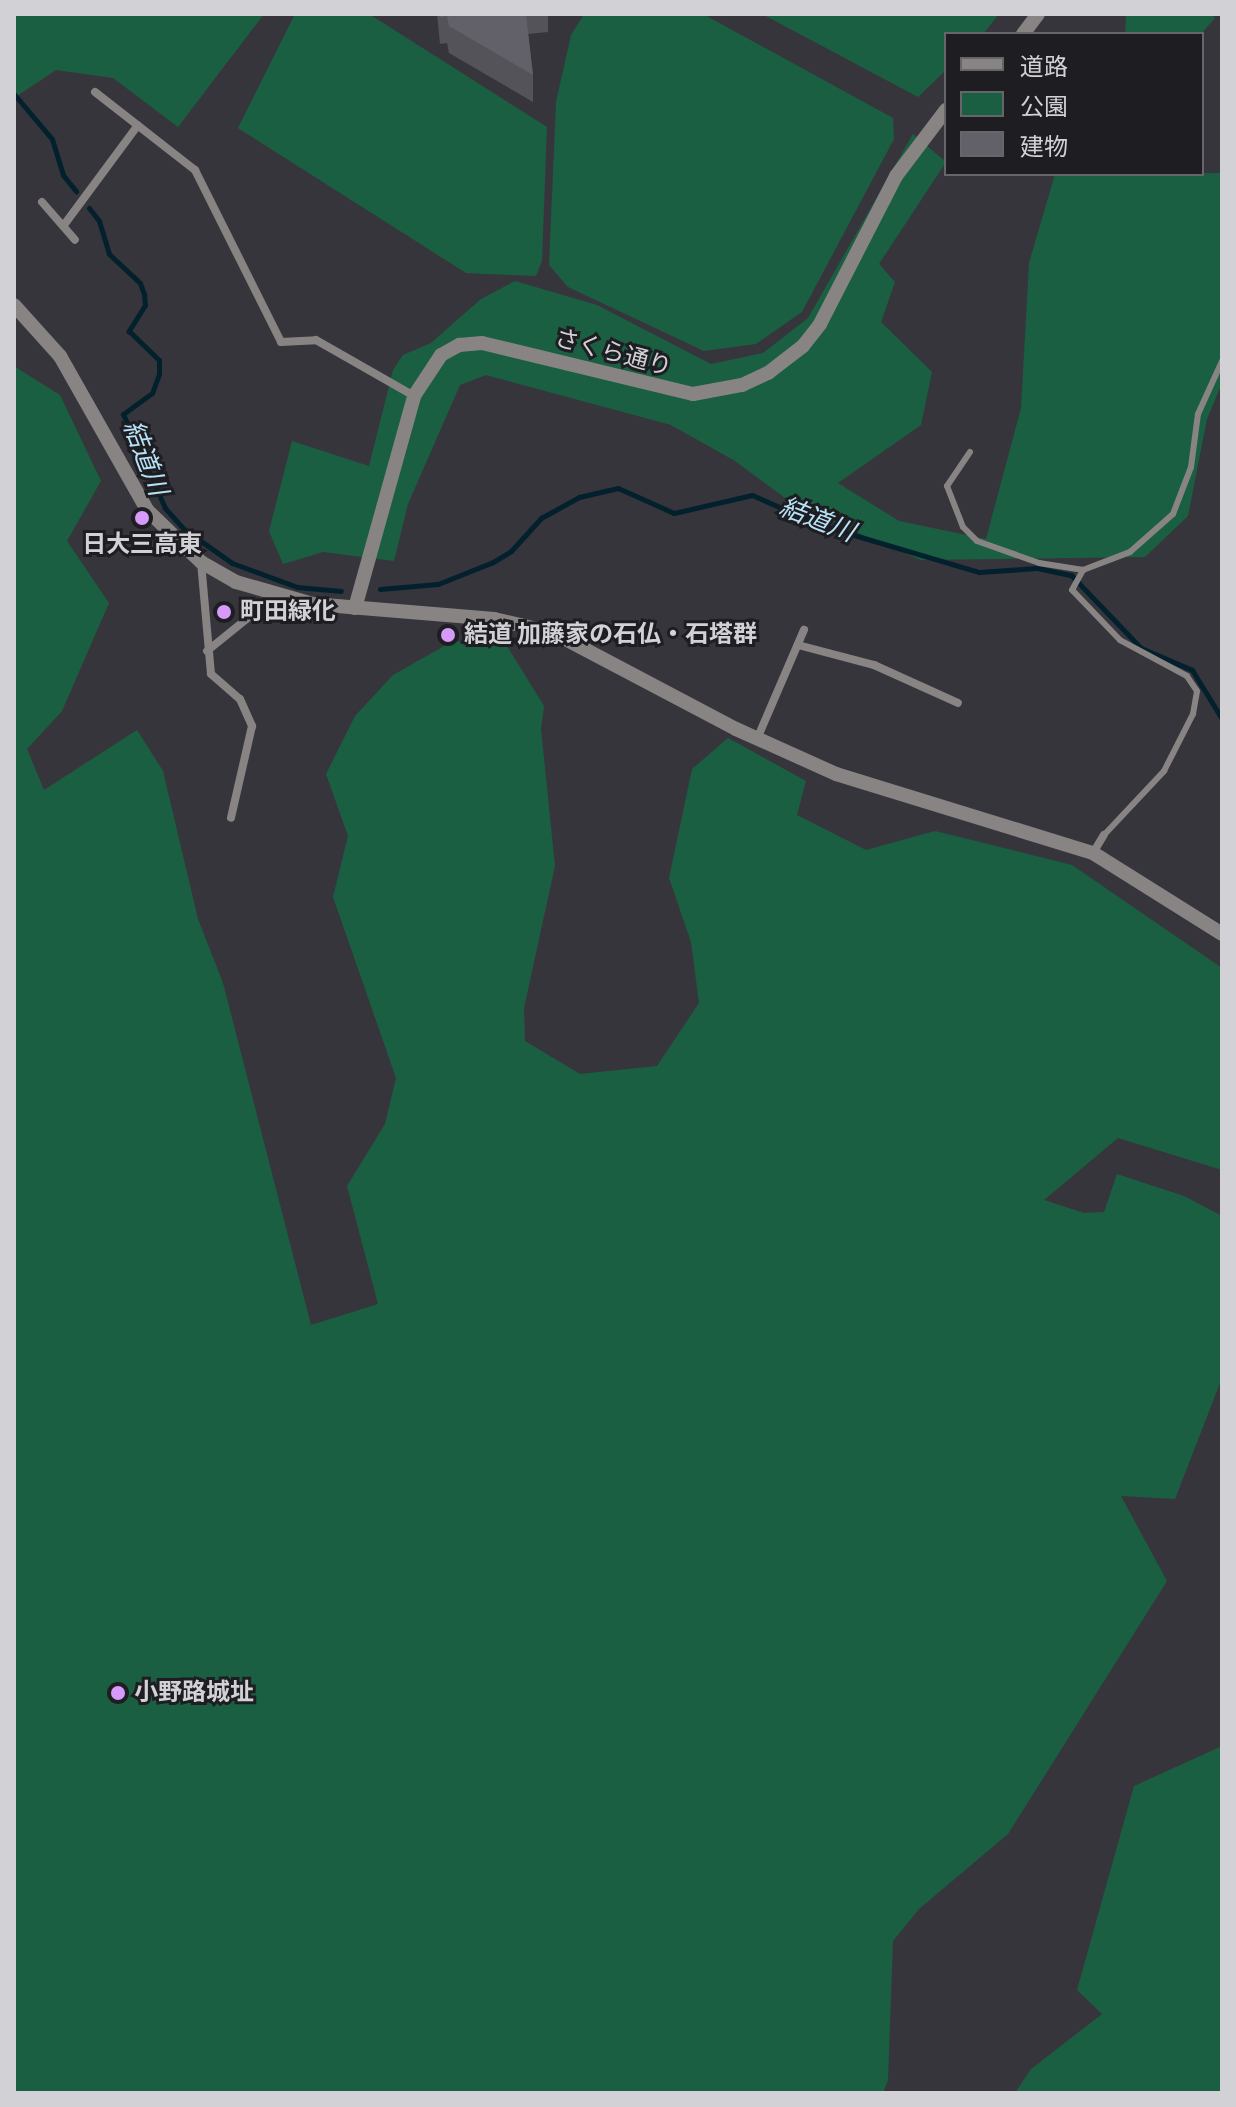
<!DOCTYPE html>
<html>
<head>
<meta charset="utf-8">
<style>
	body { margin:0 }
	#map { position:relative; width:1236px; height:2107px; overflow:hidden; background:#36353c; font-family:"Fira Sans Condensed","Noto Sans JP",sans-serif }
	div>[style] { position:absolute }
	.green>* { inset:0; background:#1b5f42 }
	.stream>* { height:5px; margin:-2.5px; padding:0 2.5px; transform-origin:2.5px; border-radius:2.5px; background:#03212d }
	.service>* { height:6px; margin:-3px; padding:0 3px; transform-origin:3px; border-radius:3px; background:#888483 }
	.minor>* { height:8px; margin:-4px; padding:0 4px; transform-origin:4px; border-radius:4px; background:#888483 }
	.tertiary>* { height:14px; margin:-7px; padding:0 7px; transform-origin:7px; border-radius:7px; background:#888483 }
	.wall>* { inset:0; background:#54535a }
	.building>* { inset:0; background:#626169 }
	.dots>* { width:22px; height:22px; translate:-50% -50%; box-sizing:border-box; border:4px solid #1e1d21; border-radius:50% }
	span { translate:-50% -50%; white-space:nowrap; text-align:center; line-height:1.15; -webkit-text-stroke:6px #1e1d21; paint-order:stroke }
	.street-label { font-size:24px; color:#d2d1d6 }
	.poi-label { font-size:24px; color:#d2d1d6; font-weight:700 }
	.left { translate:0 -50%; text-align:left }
	.water-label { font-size:26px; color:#b7e2f8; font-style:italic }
	.frame { position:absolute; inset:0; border:16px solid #d2d1d6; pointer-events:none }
	.legend { position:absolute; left:944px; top:32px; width:260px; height:144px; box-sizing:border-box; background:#1e1d21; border:2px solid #666569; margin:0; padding:10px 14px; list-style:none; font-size:24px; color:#d2d1d6 }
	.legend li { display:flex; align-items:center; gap:16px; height:40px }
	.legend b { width:40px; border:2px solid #666569 }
</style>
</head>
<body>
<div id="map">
	<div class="green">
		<div style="clip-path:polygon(14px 14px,264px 14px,178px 127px,113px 78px,56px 70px,14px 98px)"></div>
		<div style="clip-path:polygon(295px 14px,369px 14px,547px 127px,542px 261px,536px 276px,466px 273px,238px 128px)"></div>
		<div style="clip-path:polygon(584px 14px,703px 14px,893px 118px,894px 139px,802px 312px,756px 344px,704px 351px,568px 287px,549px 265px,556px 102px,571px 35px)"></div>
		<div style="clip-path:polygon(762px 14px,999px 14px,983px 34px,946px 34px,946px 70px,918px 97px)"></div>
		<div style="clip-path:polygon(1126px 14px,1212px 14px,1215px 18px,1201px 34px,1125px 34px)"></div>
		<div style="clip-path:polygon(913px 134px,946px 162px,879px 264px,895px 282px,881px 322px,932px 372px,921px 425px,838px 483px,899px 521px,986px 539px,1021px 408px,1029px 263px,1055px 174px,1222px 173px,1222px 383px,1207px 419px,1188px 516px,1145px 557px,921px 560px,796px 506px,735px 461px,671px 425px,486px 375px,460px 385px,408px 504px,394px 561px,323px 552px,283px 564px,269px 531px,292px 441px,369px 466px,393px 370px,403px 355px,431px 343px,481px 299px,515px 281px,597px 305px,711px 364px,763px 353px,808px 318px)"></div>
		<div style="clip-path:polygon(14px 366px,60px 395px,101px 481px,67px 541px,109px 603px,62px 711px,27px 749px,44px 790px,137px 730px,163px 771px,198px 919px,223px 983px,311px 1325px,378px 1304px,347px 1186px,385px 1124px,396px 1078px,333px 897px,348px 836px,326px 774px,355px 716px,393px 675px,453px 641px,507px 646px,544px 706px,541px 729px,555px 866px,524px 1008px,525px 1041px,580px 1074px,657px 1066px,699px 1003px,691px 942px,669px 878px,692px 769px,728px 738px,806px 781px,797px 815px,866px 850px,935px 831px,1072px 865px,1222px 968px,1222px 1170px,1118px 1138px,1044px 1200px,1084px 1213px,1104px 1212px,1117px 1174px,1184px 1196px,1222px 1216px,1222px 1378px,1175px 1499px,1121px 1496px,1167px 1581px,1008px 1834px,919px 1909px,893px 1941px,888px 2080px,883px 2093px,14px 2093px)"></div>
		<div style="clip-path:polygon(1222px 1746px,1222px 2093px,1015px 2093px,1031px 2069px,1102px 2014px,1077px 1990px,1134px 1786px)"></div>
	</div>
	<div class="stream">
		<div style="left:14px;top:94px;width:59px;rotate:49.8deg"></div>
		<div style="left:52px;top:139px;width:38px;rotate:73deg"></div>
		<div style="left:63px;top:175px;width:21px;rotate:51deg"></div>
		<div style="left:89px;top:208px;width:16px;rotate:52deg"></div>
		<div style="left:99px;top:221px;width:34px;rotate:73deg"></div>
		<div style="left:109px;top:254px;width:42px;rotate:43.1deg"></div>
		<div style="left:140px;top:283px;width:12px;rotate:70deg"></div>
		<div style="left:144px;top:294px;width:11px;rotate:85deg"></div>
		<div style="left:145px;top:305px;width:31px;rotate:122deg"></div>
		<div style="left:129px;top:331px;width:42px;rotate:44deg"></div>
		<div style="left:159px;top:360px;width:14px;rotate:90deg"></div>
		<div style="left:159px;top:374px;width:20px;rotate:110deg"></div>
		<div style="left:152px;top:393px;width:36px;rotate:144deg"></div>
		<div style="left:123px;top:414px;width:103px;rotate:65.9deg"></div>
		<div style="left:165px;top:508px;width:28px;rotate:48deg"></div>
		<div style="left:184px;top:529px;width:59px;rotate:35.3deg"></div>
		<div style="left:232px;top:563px;width:69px;rotate:20.3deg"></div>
		<div style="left:297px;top:587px;width:44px;rotate:5.2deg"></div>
		<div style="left:380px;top:589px;width:58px;rotate:-4.9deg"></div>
		<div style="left:438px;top:584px;width:59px;rotate:-21.8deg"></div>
		<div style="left:493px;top:562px;width:21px;rotate:-31deg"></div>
		<div style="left:511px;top:551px;width:45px;rotate:-47.7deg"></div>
		<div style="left:541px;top:518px;width:43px;rotate:-28.9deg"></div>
		<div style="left:579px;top:497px;width:40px;rotate:-13deg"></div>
		<div style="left:618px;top:488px;width:61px;rotate:24.1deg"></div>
		<div style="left:674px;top:513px;width:80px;rotate:-13deg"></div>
		<div style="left:752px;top:495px;width:74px;rotate:23.8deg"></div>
		<div style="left:820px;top:525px;width:166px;rotate:16.5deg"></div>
		<div style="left:979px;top:572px;width:58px;rotate:-3.9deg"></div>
		<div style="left:1037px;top:568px;width:35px;rotate:12deg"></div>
		<div style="left:1071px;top:575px;width:101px;rotate:46.2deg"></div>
		<div style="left:1141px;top:648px;width:56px;rotate:23.3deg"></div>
		<div style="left:1192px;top:670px;width:57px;rotate:58.5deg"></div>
	</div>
	<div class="service">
		<div style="left:970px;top:452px;width:41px;rotate:124.1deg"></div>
		<div style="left:947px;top:486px;width:44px;rotate:68.7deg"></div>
		<div style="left:963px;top:527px;width:20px;rotate:45deg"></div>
		<div style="left:977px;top:541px;width:66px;rotate:19.5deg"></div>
		<div style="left:1039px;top:563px;width:45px;rotate:9deg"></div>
		<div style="left:1104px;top:835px;width:88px;rotate:-46.8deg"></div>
		<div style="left:1164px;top:771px;width:64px;rotate:-63deg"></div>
		<div style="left:1193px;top:714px;width:23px;rotate:-80deg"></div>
		<div style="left:1197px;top:691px;width:18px;rotate:-124deg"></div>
		<div style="left:1187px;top:676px;width:76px;rotate:-151.8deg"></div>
		<div style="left:1120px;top:640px;width:69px;rotate:-133.8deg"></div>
		<div style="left:1072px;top:590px;width:23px;rotate:-61deg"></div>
		<div style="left:1083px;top:570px;width:50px;rotate:-21deg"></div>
		<div style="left:1130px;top:552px;width:57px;rotate:-41.5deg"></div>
		<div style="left:1173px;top:514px;width:50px;rotate:-69deg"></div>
		<div style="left:1191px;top:467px;width:53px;rotate:-82.5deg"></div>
		<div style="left:1198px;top:414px;width:58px;rotate:-65.6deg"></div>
	</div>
	<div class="minor">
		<div style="left:95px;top:92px;width:127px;rotate:38deg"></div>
		<div style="left:195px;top:170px;width:192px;rotate:63.4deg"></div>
		<div style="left:281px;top:342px;width:35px;rotate:-3deg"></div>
		<div style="left:316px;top:340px;width:113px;rotate:29.7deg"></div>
		<div style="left:42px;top:202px;width:50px;rotate:49deg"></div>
		<div style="left:64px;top:225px;width:124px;rotate:-53.5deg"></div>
		<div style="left:201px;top:562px;width:112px;rotate:84.9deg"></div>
		<div style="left:211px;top:674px;width:38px;rotate:41deg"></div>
		<div style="left:240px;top:699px;width:30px;rotate:66deg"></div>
		<div style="left:252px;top:726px;width:94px;rotate:102.9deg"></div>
		<div style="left:798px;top:645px;width:79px;rotate:14.7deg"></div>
		<div style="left:874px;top:665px;width:92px;rotate:24.3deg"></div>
		<div style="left:207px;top:651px;width:87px;rotate:-39deg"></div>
		<div style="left:757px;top:739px;width:119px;rotate:-66.7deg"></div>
		<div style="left:1093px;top:853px;width:21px;rotate:-59deg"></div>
	</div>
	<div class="tertiary">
		<div style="left:1023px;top:34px;width:25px;rotate:-53deg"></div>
		<div style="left:14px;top:305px;width:69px;rotate:48deg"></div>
		<div style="left:60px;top:356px;width:177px;rotate:60.5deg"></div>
		<div style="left:147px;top:510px;width:75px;rotate:43.9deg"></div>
		<div style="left:201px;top:562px;width:40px;rotate:29.7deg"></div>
		<div style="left:236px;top:582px;width:80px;rotate:15.9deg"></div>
		<div style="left:313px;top:604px;width:182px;rotate:4.7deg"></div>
		<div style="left:494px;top:619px;width:62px;rotate:13.1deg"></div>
		<div style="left:554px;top:633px;width:206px;rotate:27.8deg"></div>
		<div style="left:736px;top:729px;width:110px;rotate:24.2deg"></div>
		<div style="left:836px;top:774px;width:269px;rotate:17.1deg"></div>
		<div style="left:1093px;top:853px;width:152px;rotate:32.1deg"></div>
		<div style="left:355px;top:608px;width:220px;rotate:-74.4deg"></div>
		<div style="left:414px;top:396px;width:49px;rotate:-56.6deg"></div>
		<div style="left:441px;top:355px;width:21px;rotate:-29deg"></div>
		<div style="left:459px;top:345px;width:23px;rotate:-5deg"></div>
		<div style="left:482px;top:343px;width:217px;rotate:13.6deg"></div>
		<div style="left:693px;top:394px;width:50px;rotate:-10.4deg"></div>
		<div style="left:742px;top:385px;width:29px;rotate:-25deg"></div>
		<div style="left:768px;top:373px;width:44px;rotate:-37.6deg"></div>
		<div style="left:803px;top:346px;width:28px;rotate:-52deg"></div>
		<div style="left:820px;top:324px;width:166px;rotate:-62.8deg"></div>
		<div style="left:896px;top:176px;width:83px;rotate:-52.9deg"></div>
	</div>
	<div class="wall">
		<div style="clip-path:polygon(437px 14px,548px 14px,548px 32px,528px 34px,533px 75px,533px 102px,449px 53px,447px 43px,440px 44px)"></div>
	</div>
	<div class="building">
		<div style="clip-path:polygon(440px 14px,526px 14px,533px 75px,449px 26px,447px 16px,440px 17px)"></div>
	</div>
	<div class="dots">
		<div style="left:142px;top:518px;background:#d69bfa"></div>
		<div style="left:224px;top:612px;background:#d69bfa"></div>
		<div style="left:448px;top:635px;background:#d69bfa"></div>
		<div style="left:118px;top:1693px;background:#d69bfa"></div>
	</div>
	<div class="street-label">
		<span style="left:613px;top:353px;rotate:15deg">さくら通り</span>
	</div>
	<div class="poi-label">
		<span style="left:142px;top:545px">日大三高東</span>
		<span class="left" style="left:240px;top:612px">町田緑化</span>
		<span class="left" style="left:464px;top:635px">結道 加藤家の石仏・石塔群</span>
		<span class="left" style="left:134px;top:1693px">小野路城址</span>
	</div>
	<div class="water-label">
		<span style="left:145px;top:458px;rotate:69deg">結道川</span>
		<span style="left:817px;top:520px;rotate:21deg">結道川</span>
	</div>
	<div class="frame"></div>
	<ul class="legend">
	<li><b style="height:10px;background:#888483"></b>道路</li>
	<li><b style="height:22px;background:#1b5f42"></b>公園</li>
	<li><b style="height:22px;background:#626169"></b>建物</li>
	</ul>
</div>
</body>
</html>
